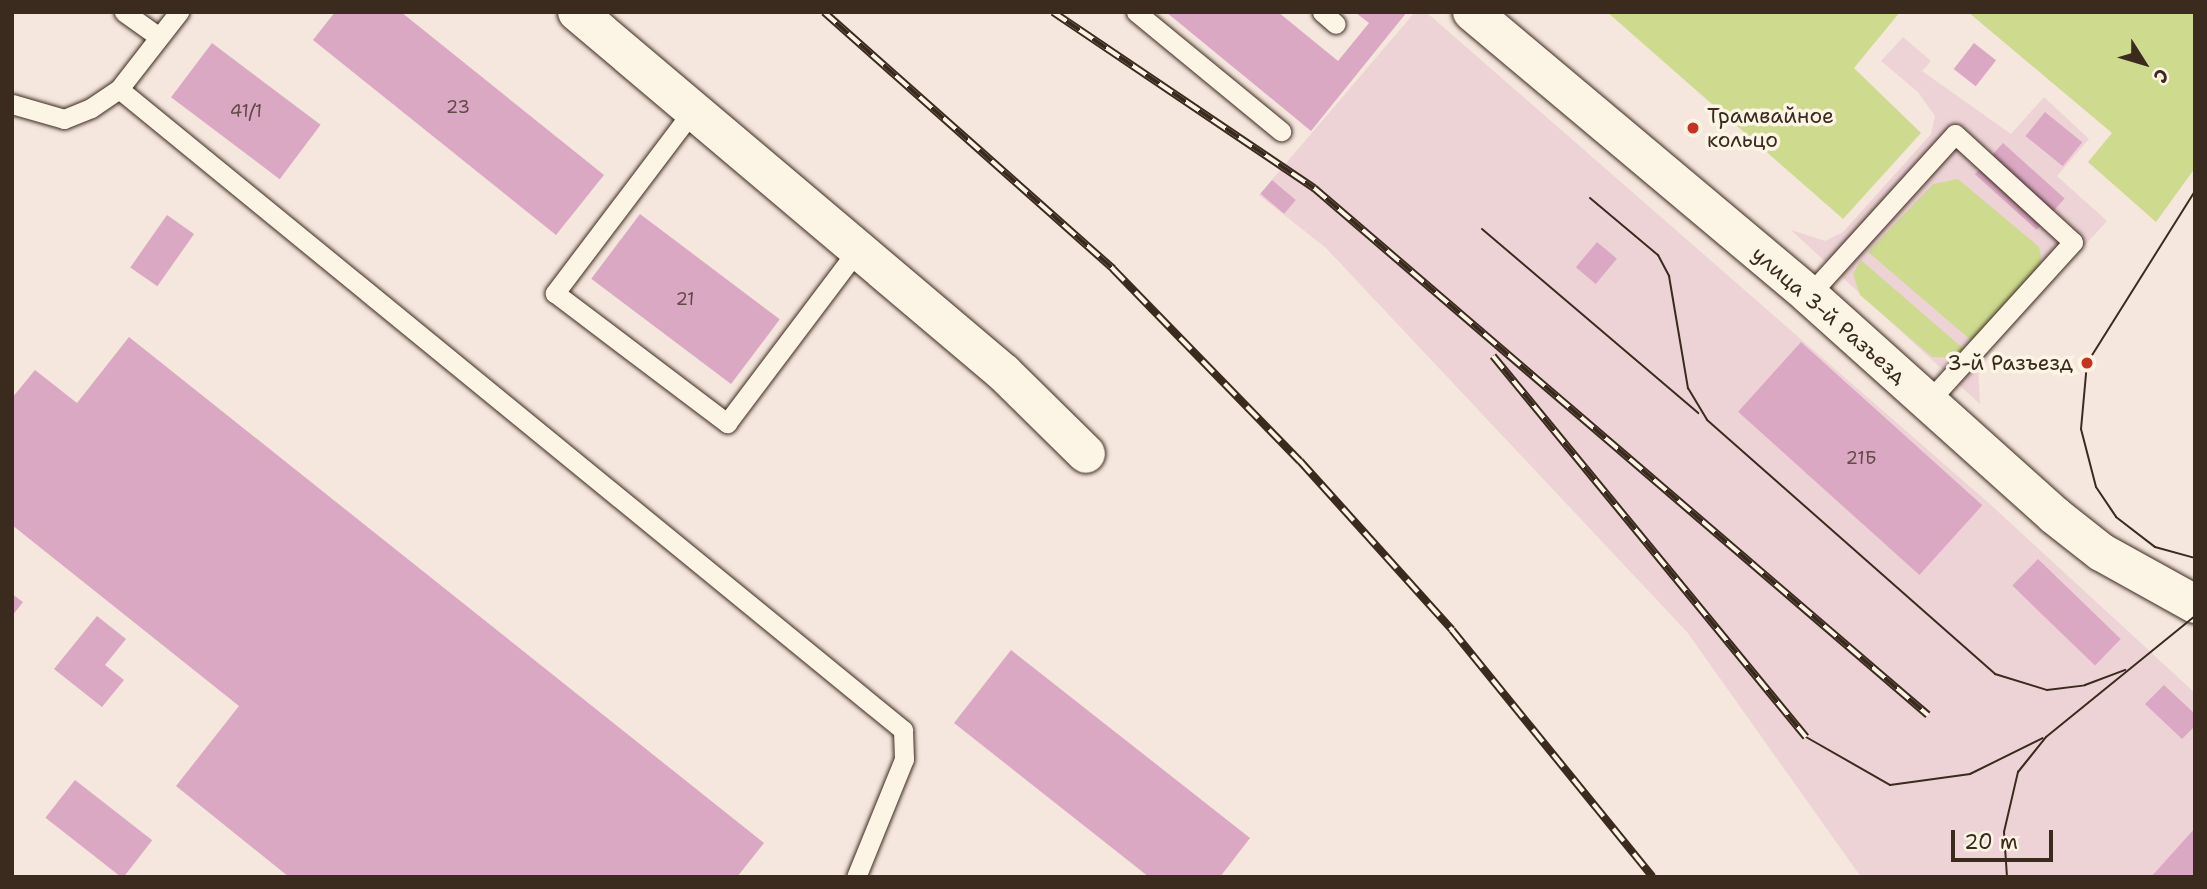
<!DOCTYPE html>
<html>
<head>
<meta charset="utf-8">
<style>
	body { margin:0 }
	#map { position:relative; width:2207px; height:889px; overflow:hidden; background:#f5e6de; font-family:"Shantell Sans",sans-serif }
	div>[style] { position:absolute }
	.built>* { inset:0; background:#edd3d6 }
	.green>* { inset:0; background:#cedb8f }
	.building>* { inset:0; background:#dba8c4; transform-origin:0 0 }
	.roads { filter:drop-shadow(0 0 2px #3b2a1e) drop-shadow(0 0 2px #3b2a1e) }
	.lane>* { height:19px; margin:-9.5px; padding:0 9.5px; transform-origin:9.5px; border-radius:9.5px; background:#fcf5e5 }
	.street>* { height:38px; margin:-19px; padding:0 19px; transform-origin:19px; border-radius:19px; background:#fcf5e5 }
	.secondary>* { height:38px; margin:-19px; padding:0 19px; transform-origin:19px; border-radius:19px; background:#fcf5e5 }
	.tram>* { height:2px; margin:-1px; padding:0 1px; transform-origin:1px; border-radius:1px; background:#3b2a1e }
	.rail>* { height:8px; margin-top:-4px; transform-origin:0; background:repeating-linear-gradient(90deg,#fcf5e5 0 16px,#3b2a1e 0 32px); box-sizing:border-box; border-block:2px solid #3b2a1e }
	.dots>* { width:19px; height:19px; translate:-50% -50%; box-sizing:border-box; border:4px solid #fcf5e5; border-radius:50% }
	span { translate:-50% -50%; white-space:nowrap; text-align:center; line-height:1.15; -webkit-text-stroke:7px #fcf5e5; paint-order:stroke }
	.number-label { font-size:18px; color:#634a48 }
	.number-label span { -webkit-text-stroke-width:0 }
	.poi-label { font-size:21px; color:#3b2a1e }
	.left { translate:0 -50%; text-align:left }
	.right { translate:-100% -50%; text-align:right }
	.street-label { font-size:21px; color:#3b2a1e }
	.frame { position:absolute; inset:0; border:14px solid #3b2a1e; pointer-events:none }
	.north { position:absolute; left:2109px; top:28px; width:70px; height:70px; -webkit-text-stroke:5px #fcf5e5; paint-order:stroke; rotate:127deg; font-size:19px; font-weight:700; line-height:28px; text-align:center; color:#3b2a1e }
	.north::after { content:''; display:block; margin:auto; width:24px; height:32px; background:#3b2a1e; clip-path:polygon(50% 0,100% 100%,50% 72%,0 100%) }
	.scale { position:absolute; left:1951px; top:830px; width:102px; height:32px; box-sizing:border-box; border:4px solid #3b2a1e; border-top:0; padding-left:9px; font-size:21px; line-height:24px; white-space:nowrap; color:#3b2a1e; -webkit-text-stroke:5px #fcf5e5; paint-order:stroke }
</style>
</head>
<body>
<div id="map">
	<div class="built">
		<div style="clip-path:polygon(1415px 12px,1426px 12px,1991px 505px,2195px 693px,2195px 877px,1861px 877px,1687px 632px,1326px 248px,1259px 195px)"></div>
		<div style="clip-path:polygon(1903px 37px,1931px 61px,1922px 71px,2011px 134px,2044px 97px,2089px 139px,2057px 176px,2107px 221px,1993px 346px,1978px 367px,1980px 404px,1791px 230px,1825px 241px,1843px 232px,1931px 134px,1935px 116px,1918px 92px,1881px 61px)"></div>
	</div>
	<div class="green">
		<div style="clip-path:polygon(1607px 12px,1900px 12px,1854px 68px,1921px 133px,1843px 219px)"></div>
		<div style="clip-path:polygon(1968px 12px,2195px 12px,2195px 168px,2156px 222px,2088px 162px,2112px 133px)"></div>
		<div style="clip-path:polygon(1958px 179px,2039px 247px,2041px 256px,2040px 267px,1973px 342px,1868px 252px,1933px 184px)"></div>
		<div style="clip-path:polygon(1861px 260px,1965px 350px,1954px 358px,1932px 357px,1860px 295px,1853px 274px)"></div>
	</div>
	<div class="building">
		<div style="clip-path:polygon(335px 12px,401px 12px,604px 175px,556px 235px,313px 40px)"></div>
		<div style="clip-path:polygon(1166px 12px,1278px 12px,1338px 61px,1369px 23px,1355px 12px,1407px 12px,1311px 131px)"></div>
		<div style="left:212px;top:43px;width:136px;height:68px;rotate:37deg"></div>
		<div style="left:1974px;top:43px;width:28px;height:33px;rotate:38deg"></div>
		<div style="left:2045px;top:112px;width:48px;height:31px;rotate:39deg"></div>
		<div style="left:2003px;top:143px;width:83px;height:42px;rotate:42deg"></div>
		<div style="left:1272px;top:180px;width:31px;height:18px;rotate:40deg"></div>
		<div style="left:640px;top:214px;width:175px;height:81px;rotate:37deg"></div>
		<div style="left:167px;top:215px;width:33px;height:64px;rotate:35deg"></div>
		<div style="left:1597px;top:242px;width:26px;height:33px;rotate:40deg"></div>
		<div style="clip-path:polygon(129px 337px,764px 843px,737px 877px,289px 877px,176px 786px,239px 706px,12px 525px,12px 398px,35px 370px,77px 403px)"></div>
		<div style="left:1801px;top:342px;width:244px;height:94px;rotate:42deg"></div>
		<div style="left:2038px;top:559px;width:115px;height:37px;rotate:44deg"></div>
		<div style="clip-path:polygon(12px 594px,23px 602px,12px 616px)"></div>
		<div style="clip-path:polygon(97px 616px,126px 639px,105px 665px,124px 680px,102px 707px,54px 669px)"></div>
		<div style="clip-path:polygon(1011px 650px,1250px 838px,1220px 877px,1149px 877px,954px 723px)"></div>
		<div style="clip-path:polygon(2164px 685px,2195px 714px,2195px 726px,2182px 739px,2145px 704px)"></div>
		<div style="left:75px;top:780px;width:98px;height:48px;rotate:38deg"></div>
		<div style="clip-path:polygon(2195px 828px,2195px 877px,2151px 877px)"></div>
	</div>
	<div class="roads">
		<div class="lane">
			<div style="left:124px;top:12px;width:43px;rotate:35.5deg"></div>
			<div style="left:1136px;top:12px;width:188px;rotate:39.4deg"></div>
			<div style="left:1322px;top:12px;width:18px;rotate:41deg"></div>
			<div style="left:119px;top:89px;width:1013px;rotate:39.27deg"></div>
			<div style="left:903px;top:730px;width:29px;rotate:88deg"></div>
			<div style="left:904px;top:759px;width:127px;rotate:112.1deg"></div>
			<div style="left:12px;top:104px;width:54px;rotate:16.1deg"></div>
			<div style="left:64px;top:119px;width:29px;rotate:-22deg"></div>
			<div style="left:91px;top:108px;width:34px;rotate:-34deg"></div>
			<div style="left:119px;top:89px;width:98px;rotate:-52.1deg"></div>
			<div style="left:694px;top:109px;width:231px;rotate:127.1deg"></div>
			<div style="left:555px;top:293px;width:216px;rotate:37.1deg"></div>
			<div style="left:727px;top:423px;width:218px;rotate:-53deg"></div>
			<div style="left:1809px;top:295px;width:217px;rotate:-47.8deg"></div>
			<div style="left:1955px;top:134px;width:160px;rotate:42.5deg"></div>
			<div style="left:2073px;top:242px;width:217px;rotate:132.2deg"></div>
		</div>
		<div class="street">
			<div style="left:577px;top:12px;width:559px;rotate:40.21deg"></div>
			<div style="left:1004px;top:373px;width:115px;rotate:44.6deg"></div>
		</div>
		<div class="secondary">
			<div style="left:1472px;top:12px;width:440px;rotate:40deg"></div>
			<div style="left:1809px;top:295px;width:329px;rotate:41.9deg"></div>
			<div style="left:2054px;top:515px;width:60px;rotate:38.2deg"></div>
			<div style="left:2101px;top:552px;width:107px;rotate:29deg"></div>
		</div>
	</div>
	<div class="tram">
		<div style="left:2195px;top:191px;width:203px;rotate:122.1deg"></div>
		<div style="left:2087px;top:363px;width:66px;rotate:95.2deg"></div>
		<div style="left:2081px;top:429px;width:60px;rotate:75.5deg"></div>
		<div style="left:2096px;top:487px;width:36px;rotate:56deg"></div>
		<div style="left:2116px;top:517px;width:49px;rotate:37.6deg"></div>
		<div style="left:2155px;top:547px;width:41px;rotate:15.4deg"></div>
		<div style="left:1590px;top:198px;width:89px;rotate:40deg"></div>
		<div style="left:1658px;top:255px;width:24px;rotate:62deg"></div>
		<div style="left:1669px;top:276px;width:114px;rotate:80.4deg"></div>
		<div style="left:1688px;top:388px;width:37px;rotate:59deg"></div>
		<div style="left:1707px;top:420px;width:384px;rotate:41.4deg"></div>
		<div style="left:1995px;top:674px;width:54px;rotate:17.1deg"></div>
		<div style="left:2047px;top:690px;width:38px;rotate:-7deg"></div>
		<div style="left:2085px;top:685px;width:43px;rotate:-20.6deg"></div>
		<div style="left:1482px;top:229px;width:284px;rotate:40.4deg"></div>
		<div style="left:1806px;top:737px;width:97px;rotate:29.7deg"></div>
		<div style="left:1890px;top:785px;width:81px;rotate:-7.8deg"></div>
		<div style="left:1970px;top:774px;width:81px;rotate:-26.3deg"></div>
		<div style="left:2007px;top:877px;width:45px;rotate:-93.8deg"></div>
		<div style="left:2004px;top:832px;width:62px;rotate:-76.9deg"></div>
		<div style="left:2018px;top:772px;width:45px;rotate:-51.3deg"></div>
		<div style="left:2046px;top:737px;width:192px;rotate:-39.1deg"></div>
	</div>
	<div class="rail">
		<div style="left:824px;top:12px;width:387px;rotate:41.6deg"></div>
		<div style="left:1113px;top:269px;width:268px;rotate:45.8deg"></div>
		<div style="left:1300px;top:461px;width:227px;rotate:48deg"></div>
		<div style="left:1452px;top:630px;width:318px;rotate:50.9deg"></div>
		<div style="left:1053px;top:12px;width:315px;rotate:34deg"></div>
		<div style="left:1314px;top:188px;width:809px;rotate:40.64deg"></div>
		<div style="left:1493px;top:356px;width:493px;rotate:50.6deg"></div>
	</div>
	<div class="dots">
		<div style="left:1693px;top:128px;background:#c8321e"></div>
		<div style="left:2087px;top:363px;background:#c8321e"></div>
	</div>
	<div class="number-label">
		<span style="left:458px;top:107px">23</span>
		<span style="left:246px;top:111px">41/1</span>
		<span style="left:685px;top:299px">21</span>
		<span style="left:1861px;top:458px">21Б</span>
	</div>
	<div class="poi-label">
		<span class="left" style="left:1707px;top:128px">Трамвайное<br>кольцо</span>
		<span class="right" style="left:2073px;top:363px">3-й Разъезд</span>
	</div>
	<div class="street-label">
		<span style="left:1829px;top:315px;rotate:41deg">улица 3-й Разъезд</span>
	</div>
	<div class="frame"></div>
	<div class="north">С</div>
	<div class="scale">20 m</div>
</div>
</body>
</html>
